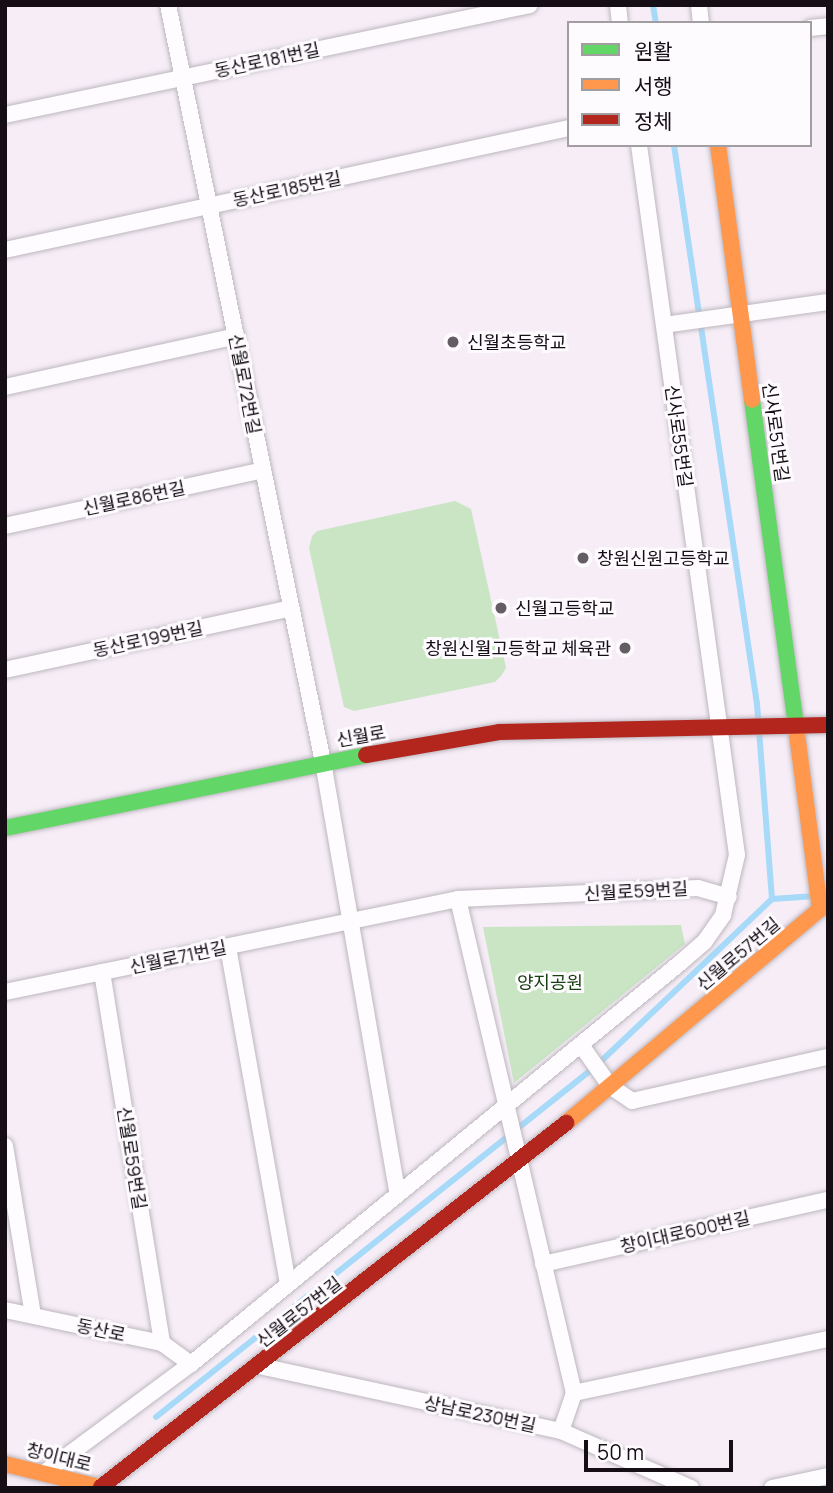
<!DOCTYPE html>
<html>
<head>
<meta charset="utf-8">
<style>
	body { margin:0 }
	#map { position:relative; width:833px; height:1493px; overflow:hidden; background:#f6edf7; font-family:Manrope,"Noto Sans KR",sans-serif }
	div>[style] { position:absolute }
	.green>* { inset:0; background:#c9e5c4 }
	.stream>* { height:6px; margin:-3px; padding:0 3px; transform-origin:3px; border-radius:3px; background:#a6daf8 }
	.roads { filter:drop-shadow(0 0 2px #bdb7be) drop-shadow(0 0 2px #bdb7be) }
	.street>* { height:16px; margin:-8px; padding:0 8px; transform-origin:8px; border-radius:8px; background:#fefcfe }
	.fast>* { height:16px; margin:-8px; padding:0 8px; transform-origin:8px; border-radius:8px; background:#63d668 }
	.slow>* { height:16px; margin:-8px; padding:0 8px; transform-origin:8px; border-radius:8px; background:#ff974d }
	.jam>* { height:16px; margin:-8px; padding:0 8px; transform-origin:8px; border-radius:8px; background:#b3261e }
	.dots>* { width:19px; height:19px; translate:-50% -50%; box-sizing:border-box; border:4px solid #fefbff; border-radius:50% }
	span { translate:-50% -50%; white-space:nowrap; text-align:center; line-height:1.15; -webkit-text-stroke:6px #fefbff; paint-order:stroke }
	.street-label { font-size:18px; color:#150f15 }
	.poi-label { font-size:18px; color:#150f15 }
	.left { translate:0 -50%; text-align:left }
	.right { translate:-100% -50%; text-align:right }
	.park-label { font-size:18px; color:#163f0e }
	.frame { position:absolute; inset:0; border:7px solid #150f15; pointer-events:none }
	.legend { position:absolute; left:567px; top:21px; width:245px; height:126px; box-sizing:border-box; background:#fefbff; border:2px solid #a19da1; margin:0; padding:9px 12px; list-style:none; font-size:21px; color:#150f15 }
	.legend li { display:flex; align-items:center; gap:14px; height:35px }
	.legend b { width:35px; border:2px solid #a19da1 }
	.scale { position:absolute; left:584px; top:1440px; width:149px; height:32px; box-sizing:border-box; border:4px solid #150f15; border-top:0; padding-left:9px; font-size:21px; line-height:24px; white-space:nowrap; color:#150f15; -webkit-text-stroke:5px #fefbff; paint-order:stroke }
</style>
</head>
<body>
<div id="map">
	<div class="green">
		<div style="clip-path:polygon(455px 501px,471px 509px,506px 668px,501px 676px,495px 682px,354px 711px,344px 707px,309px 548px,312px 536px,317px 531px)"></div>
		<div style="clip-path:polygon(681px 925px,685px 944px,514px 1083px,483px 927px)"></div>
	</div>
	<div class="stream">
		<div style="left:653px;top:5px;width:18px;rotate:81deg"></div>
		<div style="left:772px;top:899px;width:43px;rotate:-4deg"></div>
		<div style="left:156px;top:1417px;width:563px;rotate:-38.58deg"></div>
		<div style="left:596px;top:1066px;width:243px;rotate:-43.5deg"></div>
		<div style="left:772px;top:899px;width:196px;rotate:-94.4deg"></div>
		<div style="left:757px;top:704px;width:565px;rotate:-98.45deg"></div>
	</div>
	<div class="roads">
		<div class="street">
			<div style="left:168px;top:5px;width:773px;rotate:78.43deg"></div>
			<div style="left:323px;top:762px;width:438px;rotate:80.2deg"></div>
			<div style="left:618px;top:5px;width:18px;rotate:84deg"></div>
			<div style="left:699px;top:5px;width:18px;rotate:84deg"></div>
			<div style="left:810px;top:28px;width:18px;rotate:-6deg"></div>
			<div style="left:5px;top:115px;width:536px;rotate:-11.83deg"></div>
			<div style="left:5px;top:250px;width:577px;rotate:-12.21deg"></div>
			<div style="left:664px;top:325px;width:166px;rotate:-8deg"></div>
			<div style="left:5px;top:387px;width:237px;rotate:-12.4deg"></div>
			<div style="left:5px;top:526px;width:264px;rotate:-12.2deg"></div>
			<div style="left:5px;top:670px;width:293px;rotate:-12.2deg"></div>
			<div style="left:458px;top:899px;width:507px;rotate:76.79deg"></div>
			<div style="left:574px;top:1393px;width:40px;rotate:108.9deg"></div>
			<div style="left:228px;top:947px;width:342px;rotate:79.9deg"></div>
			<div style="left:102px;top:972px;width:376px;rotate:80.8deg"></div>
			<div style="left:5px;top:992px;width:462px;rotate:-11.6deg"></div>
			<div style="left:458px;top:899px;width:240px;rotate:-2.6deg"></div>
			<div style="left:698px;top:888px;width:32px;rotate:16deg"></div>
			<div style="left:581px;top:1045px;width:50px;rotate:54.7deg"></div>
			<div style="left:610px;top:1086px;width:27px;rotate:34deg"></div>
			<div style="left:632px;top:1101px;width:201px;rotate:-12.7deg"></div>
			<div style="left:5px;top:1146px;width:171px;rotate:80.6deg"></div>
			<div style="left:543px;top:1264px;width:292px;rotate:-12.7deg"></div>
			<div style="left:5px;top:1310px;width:160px;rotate:11.9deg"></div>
			<div style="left:162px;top:1343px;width:36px;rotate:36deg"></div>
			<div style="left:260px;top:1366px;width:308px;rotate:12.2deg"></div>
			<div style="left:561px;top:1431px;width:142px;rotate:23.7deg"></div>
			<div style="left:574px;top:1393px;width:260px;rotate:-12deg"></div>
			<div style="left:44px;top:1473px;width:183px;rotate:-36.6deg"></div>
			<div style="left:191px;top:1364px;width:632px;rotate:-39.35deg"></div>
			<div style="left:680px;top:963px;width:33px;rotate:-41deg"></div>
			<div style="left:705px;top:941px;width:32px;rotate:-55deg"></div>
			<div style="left:723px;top:915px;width:62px;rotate:-76.9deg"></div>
			<div style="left:737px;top:855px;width:717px;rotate:-97.86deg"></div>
			<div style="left:772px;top:1488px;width:57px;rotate:-12.1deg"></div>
		</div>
		<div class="fast">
			<div style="left:752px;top:400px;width:330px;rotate:82.3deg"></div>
			<div style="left:5px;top:828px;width:368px;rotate:-11.4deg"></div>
		</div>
		<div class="slow">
			<div style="left:718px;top:145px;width:257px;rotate:82.4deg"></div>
			<div style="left:566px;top:1123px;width:332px;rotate:-40.1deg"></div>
			<div style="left:820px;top:909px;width:184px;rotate:-97.5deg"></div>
			<div style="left:5px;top:1464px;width:101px;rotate:13.8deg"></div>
		</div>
		<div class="jam">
			<div style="left:366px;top:755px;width:135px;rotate:-9.8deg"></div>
			<div style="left:499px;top:732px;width:329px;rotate:-1.2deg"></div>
			<div style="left:101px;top:1487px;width:591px;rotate:-38.05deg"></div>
		</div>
	</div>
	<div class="dots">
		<div style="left:453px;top:342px;background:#645d64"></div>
		<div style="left:583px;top:558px;background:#645d64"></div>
		<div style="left:501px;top:608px;background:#645d64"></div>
		<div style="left:625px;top:648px;background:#645d64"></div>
	</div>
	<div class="street-label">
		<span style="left:267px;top:60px;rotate:-12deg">동산로181번길</span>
		<span style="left:287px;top:189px;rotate:-12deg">동산로185번길</span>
		<span style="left:245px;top:384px;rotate:79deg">신월로72번길</span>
		<span style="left:776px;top:432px;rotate:82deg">신사로51번길</span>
		<span style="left:679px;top:436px;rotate:82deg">신사로55번길</span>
		<span style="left:134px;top:498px;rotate:-12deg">신월로86번길</span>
		<span style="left:148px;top:639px;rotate:-12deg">동산로199번길</span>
		<span style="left:361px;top:736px;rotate:-10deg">신월로</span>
		<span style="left:636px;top:891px;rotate:-3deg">신월로59번길</span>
		<span style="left:738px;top:954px;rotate:-40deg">신월로57번길</span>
		<span style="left:178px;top:957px;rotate:-12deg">신월로71번길</span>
		<span style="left:132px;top:1158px;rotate:81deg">신월로59번길</span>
		<span style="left:685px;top:1232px;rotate:-13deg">창이대로600번길</span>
		<span style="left:299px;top:1312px;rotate:-38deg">신월로57번길</span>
		<span style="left:101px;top:1330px;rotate:12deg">동산로</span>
		<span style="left:480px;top:1414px;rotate:12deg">상남로230번길</span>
		<span style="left:59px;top:1457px;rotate:14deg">창이대로</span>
	</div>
	<div class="poi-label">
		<span class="left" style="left:467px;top:342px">신월초등학교</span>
		<span class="left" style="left:597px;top:558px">창원신원고등학교</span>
		<span class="left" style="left:515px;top:608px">신월고등학교</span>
		<span class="right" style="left:611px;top:648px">창원신월고등학교 체육관</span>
	</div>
	<div class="park-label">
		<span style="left:550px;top:982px">양지공원</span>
	</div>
	<div class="frame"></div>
	<ul class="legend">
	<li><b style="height:9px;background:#63d668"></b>원활</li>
	<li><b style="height:9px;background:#ff974d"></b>서행</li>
	<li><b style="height:9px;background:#b3261e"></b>정체</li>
	</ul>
	<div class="scale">50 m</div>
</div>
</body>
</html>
